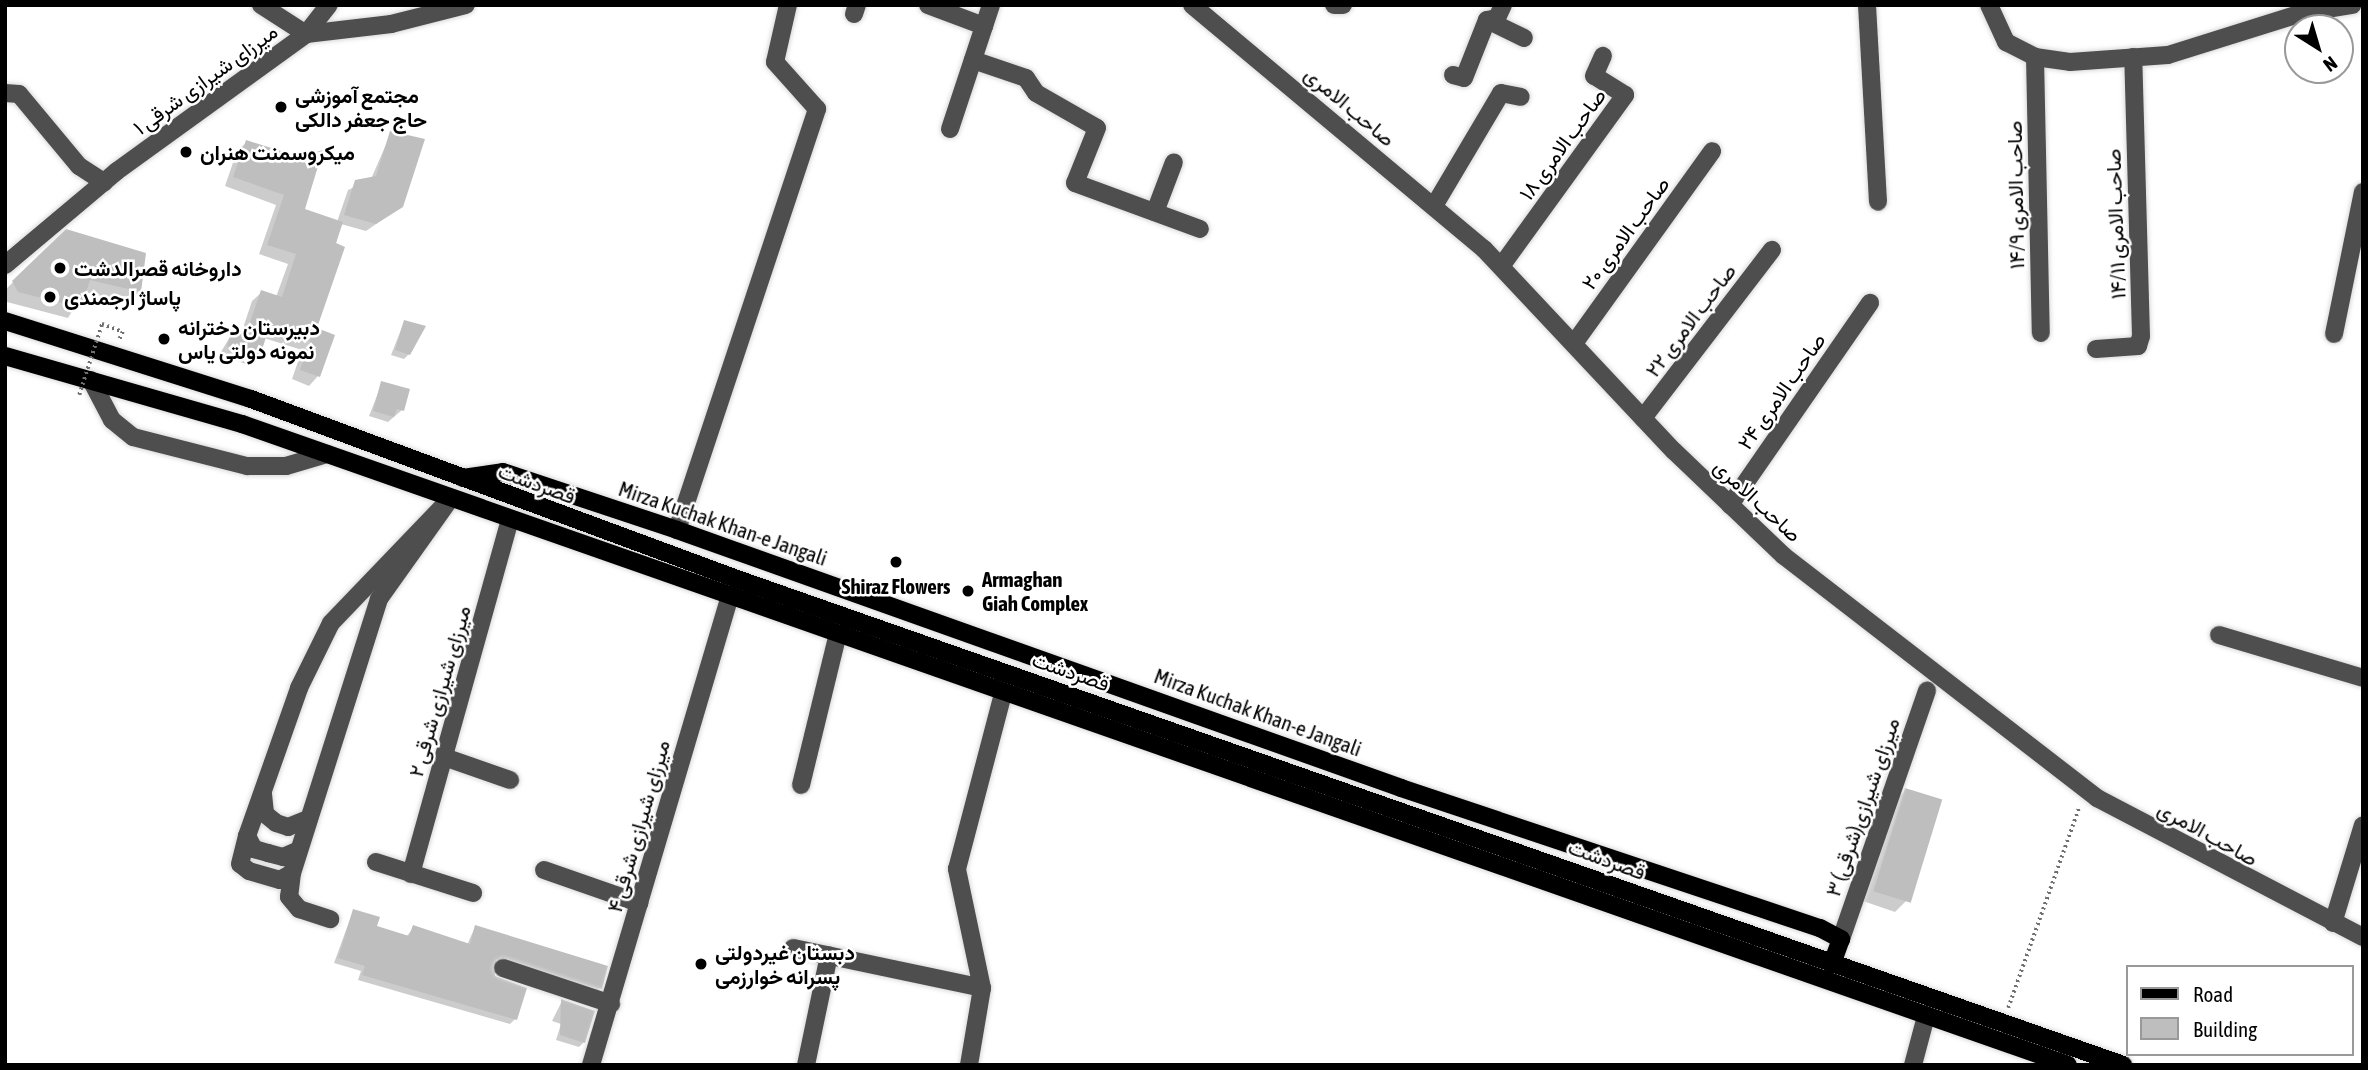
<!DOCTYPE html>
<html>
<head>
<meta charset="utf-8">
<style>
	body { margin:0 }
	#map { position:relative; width:2368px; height:1070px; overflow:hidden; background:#fff; font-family:"Asap Condensed",Vazirmatn,sans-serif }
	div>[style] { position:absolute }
	.shadow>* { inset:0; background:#0003 }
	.building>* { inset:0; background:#bebebe; transform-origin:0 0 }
	.path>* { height:3.5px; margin-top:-1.75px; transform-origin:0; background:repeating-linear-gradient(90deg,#707070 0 2px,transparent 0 5.5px) }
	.roads { filter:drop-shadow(0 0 2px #dbdbdb) drop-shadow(0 0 2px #dbdbdb) }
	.minor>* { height:18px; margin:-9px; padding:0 9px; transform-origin:9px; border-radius:9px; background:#4e4e4e }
	.major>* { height:18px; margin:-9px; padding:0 9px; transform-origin:9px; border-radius:9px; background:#000 }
	.path-bridge>* { height:3.5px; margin-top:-1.75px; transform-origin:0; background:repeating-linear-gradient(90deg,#707070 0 2px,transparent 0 5.5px) }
	.dots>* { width:19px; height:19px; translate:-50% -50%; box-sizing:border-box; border:4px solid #fff; border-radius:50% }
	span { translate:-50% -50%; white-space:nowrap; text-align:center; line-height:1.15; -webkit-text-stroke:5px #fff; paint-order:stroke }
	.street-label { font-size:21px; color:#000 }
	.poi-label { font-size:21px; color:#000; font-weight:700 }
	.left { translate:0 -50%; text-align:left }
	.frame { position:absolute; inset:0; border:7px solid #000; pointer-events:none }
	.legend { position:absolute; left:2126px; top:965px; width:228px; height:91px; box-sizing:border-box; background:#fff; border:2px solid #999; margin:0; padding:9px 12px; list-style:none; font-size:21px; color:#000 }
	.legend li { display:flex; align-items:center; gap:14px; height:35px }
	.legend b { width:35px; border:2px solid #999 }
	.north { position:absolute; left:2284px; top:14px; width:70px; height:70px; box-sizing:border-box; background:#fff; border:2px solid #999; border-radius:50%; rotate:143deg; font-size:19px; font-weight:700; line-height:28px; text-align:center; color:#000 }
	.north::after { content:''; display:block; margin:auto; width:24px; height:32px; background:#000; clip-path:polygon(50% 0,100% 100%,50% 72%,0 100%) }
</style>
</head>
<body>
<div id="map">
	<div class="shadow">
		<div style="clip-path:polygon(391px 133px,402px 206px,366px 231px,341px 224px,314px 329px,318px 376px,309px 386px,292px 379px,302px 350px,264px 338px,249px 365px,219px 355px,233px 332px,241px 334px,252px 301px,262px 292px,276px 297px,288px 264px,259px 254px,276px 205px,225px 186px,237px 151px,247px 142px,303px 210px,337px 222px,348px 190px,371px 179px)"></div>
		<div style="clip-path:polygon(66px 231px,139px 292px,129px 302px,84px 292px,68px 318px,7px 302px,5px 290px)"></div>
		<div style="clip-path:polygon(404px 322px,409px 354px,404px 359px,391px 355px)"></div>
		<div style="clip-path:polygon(382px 383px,402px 410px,388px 422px,369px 416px)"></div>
		<div style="clip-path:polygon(1906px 790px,1906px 901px,1895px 912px,1860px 900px,1895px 801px)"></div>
		<div style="clip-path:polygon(353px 911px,375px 928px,406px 937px,414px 927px,467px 945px,475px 927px,600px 988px,595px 993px,494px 965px,493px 977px,515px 1019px,510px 1024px,358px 980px,361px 971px,334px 963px)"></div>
		<div style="clip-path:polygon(562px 1001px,584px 1042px,579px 1047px,556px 1040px,561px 1024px,552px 1021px)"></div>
	</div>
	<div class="building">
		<div style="clip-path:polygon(390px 131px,425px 139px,403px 207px,376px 224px,344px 215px,355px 180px,376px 176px)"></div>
		<div style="clip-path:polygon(246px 140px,300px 157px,323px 150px,305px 209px,343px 222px,336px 243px,345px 247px,317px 328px,335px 335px,320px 377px,300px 370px,310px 341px,269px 328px,260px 356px,227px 346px,232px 330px,246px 334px,261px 290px,282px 297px,296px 254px,267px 245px,284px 195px,233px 177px)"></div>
		<div style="clip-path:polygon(66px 229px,146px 253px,141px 292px,90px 280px,81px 308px,18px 292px,12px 281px)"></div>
		<div style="clip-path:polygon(404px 320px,426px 326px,410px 355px,395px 350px)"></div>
		<div style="clip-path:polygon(381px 381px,410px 389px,404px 411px,397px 409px,394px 417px,373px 411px)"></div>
		<div style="left:1905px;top:788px;width:39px;height:108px;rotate:17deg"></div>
		<div style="clip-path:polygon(353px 909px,380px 917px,377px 926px,409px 936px,413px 925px,470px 944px,475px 925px,608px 966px,602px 989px,496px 959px,495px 976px,527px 988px,517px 1020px,362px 975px,365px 966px,338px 958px)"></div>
		<div style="clip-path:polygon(561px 999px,595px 1011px,585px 1043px,560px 1035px)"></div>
	</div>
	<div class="path">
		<div style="left:102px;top:324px;width:22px;rotate:21deg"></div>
		<div style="left:123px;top:332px;width:10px;rotate:114deg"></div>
		<div style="left:2008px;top:1008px;width:213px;rotate:-70.5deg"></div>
	</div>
	<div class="roads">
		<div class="minor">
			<div style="left:261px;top:5px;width:54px;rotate:32.8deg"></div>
			<div style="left:306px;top:34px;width:37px;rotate:-52deg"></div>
			<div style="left:928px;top:5px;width:60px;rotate:20.6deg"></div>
			<div style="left:1192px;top:5px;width:381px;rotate:39.9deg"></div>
			<div style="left:1484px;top:249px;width:277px;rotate:46.8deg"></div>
			<div style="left:1674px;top:451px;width:152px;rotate:43.7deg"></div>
			<div style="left:1784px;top:556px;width:396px;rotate:37.7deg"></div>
			<div style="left:2097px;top:798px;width:300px;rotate:27.6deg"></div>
			<div style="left:1334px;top:5px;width:9px"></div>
			<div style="left:1867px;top:5px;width:197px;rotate:86.8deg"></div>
			<div style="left:1989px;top:5px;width:41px;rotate:65.3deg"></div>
			<div style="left:2006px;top:42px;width:33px;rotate:27deg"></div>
			<div style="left:2035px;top:57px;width:35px;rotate:8deg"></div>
			<div style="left:2070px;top:62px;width:98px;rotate:-4.1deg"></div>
			<div style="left:2168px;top:55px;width:140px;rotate:-17.4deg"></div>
			<div style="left:2302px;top:13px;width:51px;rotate:-9.1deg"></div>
			<div style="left:854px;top:14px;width:9px;rotate:-72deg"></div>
			<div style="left:1487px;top:20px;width:41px;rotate:25.9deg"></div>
			<div style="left:2035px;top:57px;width:276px;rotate:88.8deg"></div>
			<div style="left:973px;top:60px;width:56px;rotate:18.8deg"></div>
			<div style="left:1026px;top:78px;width:18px;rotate:56deg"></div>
			<div style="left:1036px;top:93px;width:70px;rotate:29.8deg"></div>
			<div style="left:1097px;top:128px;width:59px;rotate:111.8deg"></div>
			<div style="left:1075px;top:183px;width:133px;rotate:20.2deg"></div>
			<div style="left:1453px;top:75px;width:11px;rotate:15deg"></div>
			<div style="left:1464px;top:78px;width:62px;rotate:-68.4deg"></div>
			<div style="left:1487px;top:20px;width:10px;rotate:-11deg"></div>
			<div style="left:1497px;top:18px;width:14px;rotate:-65deg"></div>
			<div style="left:5px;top:93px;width:14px;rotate:4deg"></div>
			<div style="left:19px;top:94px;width:94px;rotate:50.2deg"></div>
			<div style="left:79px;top:166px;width:30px;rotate:33deg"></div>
			<div style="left:950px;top:129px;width:131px;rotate:-71.7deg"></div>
			<div style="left:1434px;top:206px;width:131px;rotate:-59.3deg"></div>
			<div style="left:1501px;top:93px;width:20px;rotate:11deg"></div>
			<div style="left:1155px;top:212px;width:53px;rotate:-69.2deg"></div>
			<div style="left:5px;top:265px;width:146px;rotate:-40deg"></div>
			<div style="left:117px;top:171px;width:233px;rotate:-35.9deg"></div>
			<div style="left:306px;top:34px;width:86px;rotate:-6.7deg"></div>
			<div style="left:391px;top:24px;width:77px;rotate:-14.2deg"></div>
			<div style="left:1502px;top:265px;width:210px;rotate:-54.1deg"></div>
			<div style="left:1625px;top:95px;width:36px;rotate:-148deg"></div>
			<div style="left:1594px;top:76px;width:22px;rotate:-66deg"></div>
			<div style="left:2334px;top:334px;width:145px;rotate:-78.5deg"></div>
			<div style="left:1575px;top:342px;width:235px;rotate:-54.3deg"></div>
			<div style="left:2096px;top:349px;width:42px;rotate:-4.1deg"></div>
			<div style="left:2138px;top:346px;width:10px;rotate:-73deg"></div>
			<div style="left:2141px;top:336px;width:279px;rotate:-91.6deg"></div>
			<div style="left:91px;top:380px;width:45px;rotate:62.3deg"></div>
			<div style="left:112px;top:420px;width:27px;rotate:39deg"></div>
			<div style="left:133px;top:437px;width:118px;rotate:14.3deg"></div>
			<div style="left:247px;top:466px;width:39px"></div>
			<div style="left:286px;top:466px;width:43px;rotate:-16.3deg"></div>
			<div style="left:1643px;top:418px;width:212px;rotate:-52.5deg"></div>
			<div style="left:450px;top:499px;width:123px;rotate:125.4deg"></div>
			<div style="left:379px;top:599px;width:287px;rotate:107.6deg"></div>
			<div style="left:292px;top:873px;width:14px;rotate:150deg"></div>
			<div style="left:280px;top:880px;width:32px;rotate:-164deg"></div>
			<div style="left:249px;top:871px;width:11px;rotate:-142deg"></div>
			<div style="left:240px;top:864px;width:29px;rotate:-76deg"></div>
			<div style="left:247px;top:836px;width:157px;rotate:-70.6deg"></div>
			<div style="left:299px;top:688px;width:72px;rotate:-63.8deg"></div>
			<div style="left:331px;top:623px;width:172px;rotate:-46.2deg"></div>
			<div style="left:1730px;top:505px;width:246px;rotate:-55.3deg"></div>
			<div style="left:677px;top:530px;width:444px;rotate:-71.6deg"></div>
			<div style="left:817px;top:109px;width:63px;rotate:-131.8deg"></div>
			<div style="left:775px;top:62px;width:58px;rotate:-77.2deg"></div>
			<div style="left:2219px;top:635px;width:150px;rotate:16.6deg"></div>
			<div style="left:444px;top:757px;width:70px;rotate:19.2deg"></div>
			<div style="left:801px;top:785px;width:152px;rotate:-76.3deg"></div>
			<div style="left:263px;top:794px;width:20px;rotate:84deg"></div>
			<div style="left:265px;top:814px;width:14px;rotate:39deg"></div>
			<div style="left:276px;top:823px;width:13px;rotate:18deg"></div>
			<div style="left:288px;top:827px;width:18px;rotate:-22deg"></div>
			<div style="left:247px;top:836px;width:15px;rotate:62deg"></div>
			<div style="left:254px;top:849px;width:15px;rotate:16deg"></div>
			<div style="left:268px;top:853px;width:16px;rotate:15deg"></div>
			<div style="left:283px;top:857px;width:15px;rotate:-23deg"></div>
			<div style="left:376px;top:862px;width:102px;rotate:17.7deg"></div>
			<div style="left:544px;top:870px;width:101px;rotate:19.2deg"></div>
			<div style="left:292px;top:873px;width:24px;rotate:97deg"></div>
			<div style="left:289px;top:897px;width:16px;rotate:50deg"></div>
			<div style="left:299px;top:909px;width:33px;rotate:18deg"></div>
			<div style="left:411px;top:874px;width:368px;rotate:-74.4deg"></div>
			<div style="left:2333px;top:923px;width:102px;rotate:-73deg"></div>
			<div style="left:1841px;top:939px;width:263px;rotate:-70.9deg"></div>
			<div style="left:793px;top:948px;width:193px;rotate:11.9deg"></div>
			<div style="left:503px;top:968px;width:114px;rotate:18.4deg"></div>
			<div style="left:591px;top:1065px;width:486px;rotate:-73.5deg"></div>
			<div style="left:806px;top:1065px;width:112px;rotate:-78.2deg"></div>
			<div style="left:969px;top:1065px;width:78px;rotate:-80.4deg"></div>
			<div style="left:982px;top:988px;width:122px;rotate:-101.9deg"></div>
			<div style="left:957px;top:869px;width:181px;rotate:-75.3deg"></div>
			<div style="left:1913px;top:1065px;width:51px;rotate:-75.1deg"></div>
		</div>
		<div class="major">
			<div style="left:5px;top:321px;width:258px;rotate:17.6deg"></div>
			<div style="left:251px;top:399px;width:518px;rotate:20.32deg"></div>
			<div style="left:737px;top:579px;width:1469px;rotate:19.32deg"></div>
			<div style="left:5px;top:356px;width:247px;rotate:16deg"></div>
			<div style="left:242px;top:424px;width:1935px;rotate:19.34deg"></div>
			<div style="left:463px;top:478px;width:40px;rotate:-8.5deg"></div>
			<div style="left:503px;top:472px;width:183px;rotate:18.4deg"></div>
			<div style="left:677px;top:530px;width:769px;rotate:19.61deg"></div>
			<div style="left:1401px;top:788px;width:442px;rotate:18.5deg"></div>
			<div style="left:1820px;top:928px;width:24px;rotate:28deg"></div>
			<div style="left:1841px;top:939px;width:27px;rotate:110deg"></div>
		</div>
	</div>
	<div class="path-bridge">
		<div style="left:79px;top:395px;width:75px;rotate:-72.1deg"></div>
	</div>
	<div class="dots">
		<div style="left:281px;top:107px;background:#000"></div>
		<div style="left:186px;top:152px;background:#000"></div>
		<div style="left:60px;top:268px;background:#000"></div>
		<div style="left:50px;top:297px;background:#000"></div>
		<div style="left:164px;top:339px;background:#000"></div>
		<div style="left:896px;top:562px;background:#000"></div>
		<div style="left:968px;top:591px;background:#000"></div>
		<div style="left:701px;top:964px;background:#000"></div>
	</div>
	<div class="street-label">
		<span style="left:205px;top:79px;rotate:-36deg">۱ میرزای شیرازی شرقی</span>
		<span style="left:1350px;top:106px;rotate:40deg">صاحب الامری</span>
		<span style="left:1562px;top:144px;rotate:-54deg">۱۸ صاحب الامری</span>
		<span style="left:2015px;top:195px;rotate:-91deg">۱۴/۹ صاحب الامری</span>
		<span style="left:2115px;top:224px;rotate:-92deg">۱۴/۱۱ صاحب الامری</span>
		<span style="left:1625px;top:233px;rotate:-54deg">۲۰ صاحب الامری</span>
		<span style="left:1690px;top:320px;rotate:-53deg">۲۲ صاحب الامری</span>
		<span style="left:1781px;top:391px;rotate:-55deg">۲۴ صاحب الامری</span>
		<span style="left:537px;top:483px;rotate:20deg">قصردشت</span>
		<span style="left:1758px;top:500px;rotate:43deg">صاحب الامری</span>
		<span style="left:723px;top:523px;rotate:19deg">Mirza Kuchak Khan-e Jangali</span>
		<span style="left:1071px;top:671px;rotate:19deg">قصردشت</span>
		<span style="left:439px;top:691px;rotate:-74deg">۲ میرزای شیرازی شرقی</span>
		<span style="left:1258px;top:712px;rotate:20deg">Mirza Kuchak Khan-e Jangali</span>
		<span style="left:1862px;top:807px;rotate:-71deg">۳ میرزای شیرازی(شرقی)</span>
		<span style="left:638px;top:826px;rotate:-74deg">۴ میرزای شیرازی شرقی</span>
		<span style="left:2208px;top:833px;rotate:29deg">صاحب الامری</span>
		<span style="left:1607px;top:859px;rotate:20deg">قصردشت</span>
	</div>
	<div class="poi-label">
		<span class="left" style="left:295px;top:107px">مجتمع آموزشی<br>حاج جعفر دالکی</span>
		<span class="left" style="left:200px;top:152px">میکروسمنت هنران</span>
		<span class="left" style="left:74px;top:268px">داروخانه قصرالدشت</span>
		<span class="left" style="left:64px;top:297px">پاساژ ارجمندی</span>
		<span class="left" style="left:178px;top:339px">دبیرستان دخترانه<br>نمونه دولتی یاس</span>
		<span class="left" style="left:982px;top:591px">Armaghan<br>Giah Complex</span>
		<span style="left:896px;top:586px">Shiraz Flowers</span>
		<span class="left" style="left:715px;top:964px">دبستان غیردولتی<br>پسرانه خوارزمی</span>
	</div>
	<div class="frame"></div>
	<ul class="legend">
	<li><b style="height:9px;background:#000"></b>Road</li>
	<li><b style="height:19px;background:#bebebe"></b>Building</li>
	</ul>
	<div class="north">N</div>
</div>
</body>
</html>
